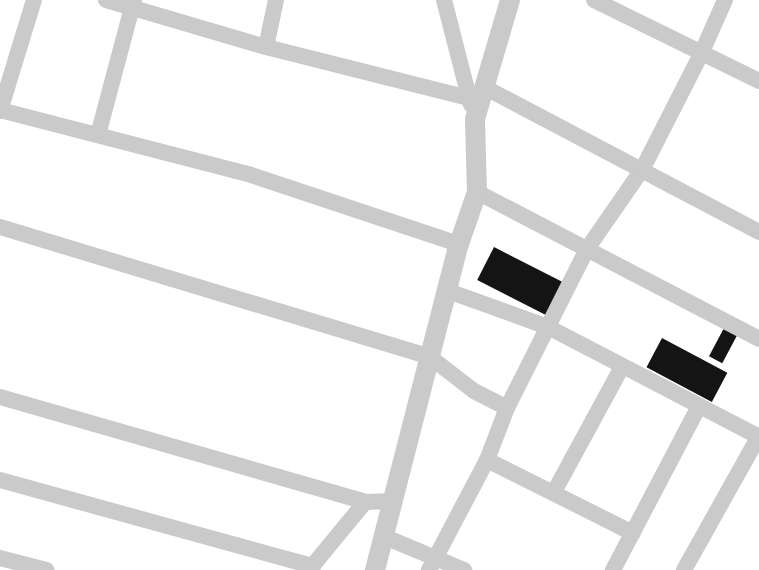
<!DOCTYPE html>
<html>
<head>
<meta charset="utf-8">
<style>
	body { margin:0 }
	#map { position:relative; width:759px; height:570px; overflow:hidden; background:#fff; font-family:Mulish,sans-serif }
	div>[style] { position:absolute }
	.building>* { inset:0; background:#141414; transform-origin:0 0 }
	.minor>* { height:16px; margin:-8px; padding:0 8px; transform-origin:8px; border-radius:8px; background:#cacaca }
	.tertiary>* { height:20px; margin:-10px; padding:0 10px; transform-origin:10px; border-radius:10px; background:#cacaca }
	span { translate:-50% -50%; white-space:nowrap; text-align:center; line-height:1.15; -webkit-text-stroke:5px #fff; paint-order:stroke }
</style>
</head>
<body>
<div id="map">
	<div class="building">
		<div style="left:494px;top:247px;width:82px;height:37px;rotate:27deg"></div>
		<div style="left:724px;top:328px;width:15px;height:32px;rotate:28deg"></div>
		<div style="left:662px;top:338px;width:74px;height:33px;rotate:28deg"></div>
	</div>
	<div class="minor">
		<div style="left:106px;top:0;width:167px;rotate:16.4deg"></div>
		<div style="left:266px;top:47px;width:209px;rotate:14.1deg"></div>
		<div style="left:444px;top:0;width:108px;rotate:75.6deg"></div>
		<div style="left:594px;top:0;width:184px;rotate:26.1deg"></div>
		<div style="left:266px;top:47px;width:48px;rotate:-78deg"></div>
		<div style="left:484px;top:87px;width:311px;rotate:27.8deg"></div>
		<div style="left:0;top:110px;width:259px;rotate:14.5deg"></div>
		<div style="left:251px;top:175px;width:219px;rotate:18.4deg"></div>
		<div style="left:0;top:111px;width:116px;rotate:-73deg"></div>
		<div style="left:98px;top:135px;width:140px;rotate:-75.1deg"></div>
		<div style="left:477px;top:192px;width:318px;rotate:27.5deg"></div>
		<div style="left:0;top:227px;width:449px;rotate:16.8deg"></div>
		<div style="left:430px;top:357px;width:56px;rotate:37.7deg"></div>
		<div style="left:474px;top:391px;width:37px;rotate:27deg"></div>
		<div style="left:448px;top:291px;width:106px;rotate:19.8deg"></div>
		<div style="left:548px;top:327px;width:238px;rotate:27.5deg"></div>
		<div style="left:0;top:397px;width:380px;rotate:16deg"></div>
		<div style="left:365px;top:502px;width:28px;rotate:-2deg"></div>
		<div style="left:487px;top:460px;width:163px;rotate:26.6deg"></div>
		<div style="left:0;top:480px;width:325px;rotate:15.4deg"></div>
		<div style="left:554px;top:492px;width:142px;rotate:-61.5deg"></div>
		<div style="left:385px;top:537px;width:86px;rotate:22.7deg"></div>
		<div style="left:0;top:558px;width:48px;rotate:14.6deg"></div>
		<div style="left:309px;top:570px;width:88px;rotate:-50.5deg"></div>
		<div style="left:429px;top:570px;width:124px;rotate:-62.2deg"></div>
		<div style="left:487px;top:460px;width:56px;rotate:-69deg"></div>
		<div style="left:507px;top:408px;width:178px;rotate:-63.3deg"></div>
		<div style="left:587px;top:249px;width:98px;rotate:-55.3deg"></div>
		<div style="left:643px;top:168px;width:128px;rotate:-63deg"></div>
		<div style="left:701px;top:54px;width:59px;rotate:-66deg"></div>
		<div style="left:613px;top:570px;width:185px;rotate:-62.3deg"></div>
		<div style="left:684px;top:570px;width:154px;rotate:-60.8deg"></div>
	</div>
	<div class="tertiary">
		<div style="left:375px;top:570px;width:337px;rotate:-75.6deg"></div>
		<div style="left:459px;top:244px;width:55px;rotate:-70.9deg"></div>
		<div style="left:477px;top:192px;width:73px;rotate:-91.6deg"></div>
		<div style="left:475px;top:119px;width:124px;rotate:-73.6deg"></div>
	</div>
</div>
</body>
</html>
